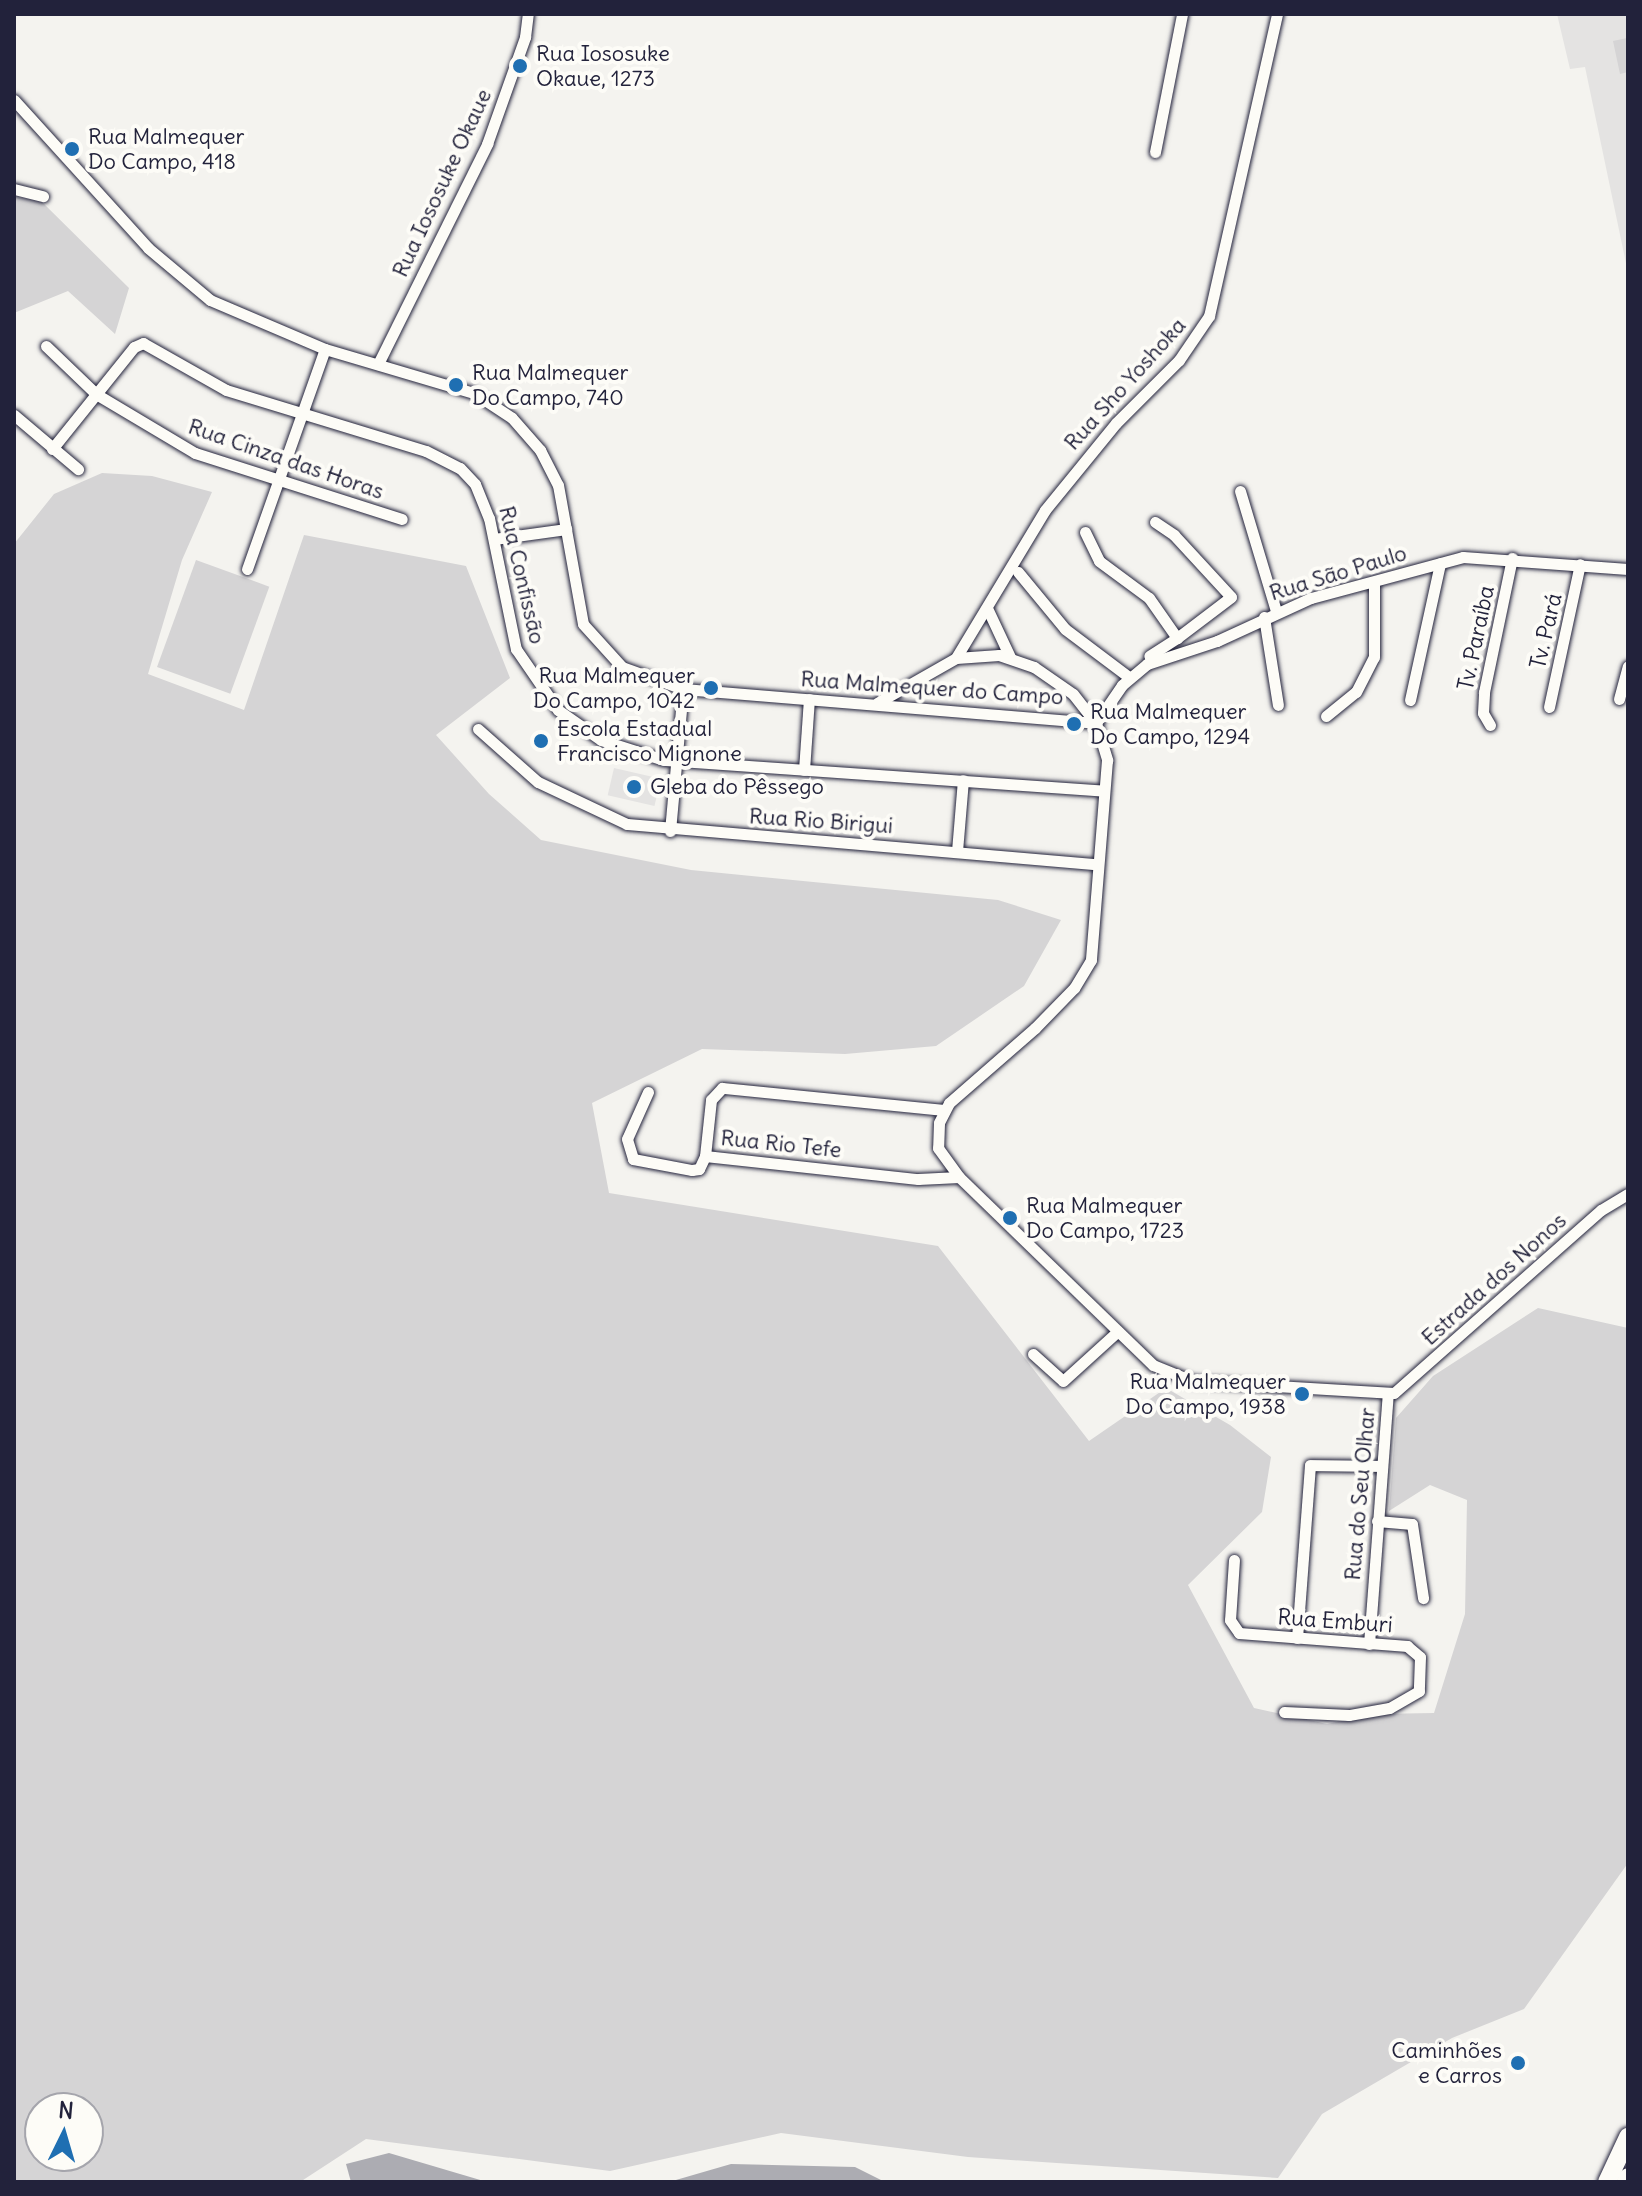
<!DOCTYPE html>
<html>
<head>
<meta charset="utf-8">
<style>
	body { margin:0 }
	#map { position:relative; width:1642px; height:2196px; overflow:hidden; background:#f4f3ef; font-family:Delius,sans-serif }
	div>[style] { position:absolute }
	.built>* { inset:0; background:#e4e3e2; transform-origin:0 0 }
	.green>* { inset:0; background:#d5d4d5; transform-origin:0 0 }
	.water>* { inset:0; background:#acacb2 }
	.roads { filter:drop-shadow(0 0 2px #22223b) drop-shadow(0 0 2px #22223b) }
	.minor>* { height:11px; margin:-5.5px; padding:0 5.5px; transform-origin:5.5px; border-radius:5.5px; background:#fdfcf7 }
	.trunk>* { height:18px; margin:-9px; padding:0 9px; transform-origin:9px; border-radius:9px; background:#fdfcf7 }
	.dots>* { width:22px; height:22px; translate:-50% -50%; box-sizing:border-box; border:4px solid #fdfcf7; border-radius:50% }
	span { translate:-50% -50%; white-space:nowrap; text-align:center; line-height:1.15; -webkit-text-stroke:8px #fdfcf7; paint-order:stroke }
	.poi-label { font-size:22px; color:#22223b }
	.left { translate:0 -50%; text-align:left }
	.right { translate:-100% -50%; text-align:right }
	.street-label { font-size:22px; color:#22223b }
	.frame { position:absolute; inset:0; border:16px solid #22223b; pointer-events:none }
	.north { position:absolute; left:24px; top:2092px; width:80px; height:80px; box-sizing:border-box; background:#fdfcf7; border:2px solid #a5a5ac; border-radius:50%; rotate:5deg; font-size:22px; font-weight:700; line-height:32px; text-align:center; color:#22223b }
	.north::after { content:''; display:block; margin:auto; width:28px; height:36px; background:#1f6fb2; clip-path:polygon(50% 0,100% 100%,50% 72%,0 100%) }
</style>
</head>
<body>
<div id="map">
	<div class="built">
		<div style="clip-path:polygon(1557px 14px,1628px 14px,1628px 273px,1585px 67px,1570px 69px)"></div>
		<div style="left:614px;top:768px;width:48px;height:28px;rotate:13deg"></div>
	</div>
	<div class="green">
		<div style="clip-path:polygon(1627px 38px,1628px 72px,1620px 74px,1613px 41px)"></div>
		<div style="clip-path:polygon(14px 197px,41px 201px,129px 288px,115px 334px,68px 291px,14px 313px)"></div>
		<div style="clip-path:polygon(evenodd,102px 473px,152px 476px,212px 492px,182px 560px,148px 674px,244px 710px,304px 535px,466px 566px,510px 678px,436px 735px,489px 794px,541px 840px,691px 870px,998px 900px,1061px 920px,1024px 986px,936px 1046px,845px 1054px,702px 1049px,592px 1103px,609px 1193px,938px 1246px,1089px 1441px,1166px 1388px,1230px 1425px,1271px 1457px,1262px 1512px,1188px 1585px,1254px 1708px,1327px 1724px,1376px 1714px,1434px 1713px,1465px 1614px,1467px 1500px,1430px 1485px,1389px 1511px,1396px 1418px,1433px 1376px,1538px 1308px,1628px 1328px,1628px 1863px,1524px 2009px,1452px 2038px,1322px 2114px,1278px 2178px,968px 2157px,781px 2133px,610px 2171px,366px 2139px,300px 2182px,14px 2182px,14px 544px,54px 494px,102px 473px,40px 2108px,88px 2108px,88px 2156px,40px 2156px,40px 2108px)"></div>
		<div style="left:196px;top:560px;width:78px;height:114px;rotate:20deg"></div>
	</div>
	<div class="water">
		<div style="clip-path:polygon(389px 2153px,487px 2182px,351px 2182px,346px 2164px)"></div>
		<div style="clip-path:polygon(731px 2164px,855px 2167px,885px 2182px,669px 2182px)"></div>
	</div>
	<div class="roads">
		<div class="minor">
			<div style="left:14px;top:100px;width:200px;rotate:47.8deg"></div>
			<div style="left:148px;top:248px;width:81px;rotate:40deg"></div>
			<div style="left:210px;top:300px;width:125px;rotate:23.1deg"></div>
			<div style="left:325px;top:349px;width:155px;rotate:16.5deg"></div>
			<div style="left:474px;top:393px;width:45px;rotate:33.3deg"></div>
			<div style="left:512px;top:418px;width:43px;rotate:48.8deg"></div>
			<div style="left:540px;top:450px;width:39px;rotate:63deg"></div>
			<div style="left:558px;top:485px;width:141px;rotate:79.8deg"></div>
			<div style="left:583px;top:624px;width:58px;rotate:47.8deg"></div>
			<div style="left:622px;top:667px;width:65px;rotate:19.8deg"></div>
			<div style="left:683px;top:689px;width:414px;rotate:4.7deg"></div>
			<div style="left:1155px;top:152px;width:141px;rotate:-78.9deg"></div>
			<div style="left:14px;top:189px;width:30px;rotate:14deg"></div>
			<div style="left:46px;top:346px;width:69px;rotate:43.8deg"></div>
			<div style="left:96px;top:394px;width:115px;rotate:30.8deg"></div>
			<div style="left:195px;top:453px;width:217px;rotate:17.7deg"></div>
			<div style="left:378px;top:364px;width:246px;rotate:-63.6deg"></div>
			<div style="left:487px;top:144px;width:114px;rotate:-70.4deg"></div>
			<div style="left:525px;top:37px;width:23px;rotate:-83deg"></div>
			<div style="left:14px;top:415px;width:84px;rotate:40.2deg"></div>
			<div style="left:52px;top:449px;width:131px;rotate:-51.2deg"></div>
			<div style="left:134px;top:347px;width:10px;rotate:-24deg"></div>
			<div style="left:143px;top:343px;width:95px;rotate:29.5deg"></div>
			<div style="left:226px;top:390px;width:209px;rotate:17deg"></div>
			<div style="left:426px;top:451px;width:38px;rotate:27deg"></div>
			<div style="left:460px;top:468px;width:22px;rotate:47deg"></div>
			<div style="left:475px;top:484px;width:37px;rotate:68deg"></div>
			<div style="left:489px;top:518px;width:134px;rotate:78.4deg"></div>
			<div style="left:516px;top:649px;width:74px;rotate:55.5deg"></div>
			<div style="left:558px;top:710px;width:52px;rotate:34.9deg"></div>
			<div style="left:601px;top:740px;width:66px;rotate:17.6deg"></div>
			<div style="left:664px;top:760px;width:440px;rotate:4deg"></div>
			<div style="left:1240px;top:491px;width:125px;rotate:73.3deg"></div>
			<div style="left:1155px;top:522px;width:23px;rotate:34deg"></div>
			<div style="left:1174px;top:535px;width:84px;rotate:47.4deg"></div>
			<div style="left:1231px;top:597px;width:68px;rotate:142.8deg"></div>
			<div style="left:1085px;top:532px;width:32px;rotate:64deg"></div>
			<div style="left:1099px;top:561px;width:62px;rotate:36.5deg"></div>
			<div style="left:1149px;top:598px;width:49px;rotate:55deg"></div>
			<div style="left:1177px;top:638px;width:33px;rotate:147deg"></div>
			<div style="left:494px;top:539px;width:73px;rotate:-7.9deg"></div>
			<div style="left:247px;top:569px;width:233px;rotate:-70.5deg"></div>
			<div style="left:1018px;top:572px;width:74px;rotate:50.5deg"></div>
			<div style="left:1065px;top:629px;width:80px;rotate:36.9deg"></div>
			<div style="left:988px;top:610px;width:52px;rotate:64.9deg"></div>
			<div style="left:1264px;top:617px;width:89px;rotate:81deg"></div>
			<div style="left:957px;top:656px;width:170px;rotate:-58.9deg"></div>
			<div style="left:1045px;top:510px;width:112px;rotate:-50.8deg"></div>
			<div style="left:1116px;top:423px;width:89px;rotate:-45deg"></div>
			<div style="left:1179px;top:360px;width:53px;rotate:-55.7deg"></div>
			<div style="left:1209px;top:316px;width:310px;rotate:-77.3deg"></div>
			<div style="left:1619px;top:699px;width:34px;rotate:-75deg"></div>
			<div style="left:1410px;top:700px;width:140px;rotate:-77.6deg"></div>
			<div style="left:877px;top:703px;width:91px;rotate:-29.7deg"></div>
			<div style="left:956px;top:658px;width:43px;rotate:-4deg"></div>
			<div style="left:999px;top:655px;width:37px;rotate:19deg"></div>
			<div style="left:1034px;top:667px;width:47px;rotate:34.7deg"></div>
			<div style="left:1073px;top:694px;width:37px;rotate:52deg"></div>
			<div style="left:1096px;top:723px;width:39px;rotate:73deg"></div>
			<div style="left:1107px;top:760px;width:201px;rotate:94.6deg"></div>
			<div style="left:1091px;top:960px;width:33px;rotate:121deg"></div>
			<div style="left:1074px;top:988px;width:56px;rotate:134.3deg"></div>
			<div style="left:1035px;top:1028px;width:114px;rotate:138.9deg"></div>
			<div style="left:949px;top:1103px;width:22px;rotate:117deg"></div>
			<div style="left:939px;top:1123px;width:25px;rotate:92deg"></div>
			<div style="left:938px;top:1148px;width:36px;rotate:54deg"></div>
			<div style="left:959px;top:1177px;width:270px;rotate:44.1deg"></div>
			<div style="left:1153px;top:1365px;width:42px;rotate:22.3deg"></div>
			<div style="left:1192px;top:1381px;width:202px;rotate:3.4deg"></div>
			<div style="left:1394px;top:1393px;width:276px;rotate:-41.5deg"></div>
			<div style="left:1601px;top:1210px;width:31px;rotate:-31deg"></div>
			<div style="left:1549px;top:707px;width:146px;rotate:-77.8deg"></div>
			<div style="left:1326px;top:716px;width:38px;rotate:-39deg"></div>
			<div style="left:1356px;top:692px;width:39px;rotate:-63deg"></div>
			<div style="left:1374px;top:657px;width:74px;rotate:-90deg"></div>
			<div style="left:1096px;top:723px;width:46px;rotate:-55.6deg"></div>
			<div style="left:1122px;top:685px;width:33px;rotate:-40deg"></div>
			<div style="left:1147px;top:664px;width:74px;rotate:-18.2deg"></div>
			<div style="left:1217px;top:641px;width:103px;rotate:-24.6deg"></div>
			<div style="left:1311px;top:598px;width:157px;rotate:-15.1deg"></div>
			<div style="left:1463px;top:557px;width:165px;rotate:4.2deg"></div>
			<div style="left:1490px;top:725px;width:14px;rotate:-120deg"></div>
			<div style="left:1483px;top:713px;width:21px;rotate:-87deg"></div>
			<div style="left:1484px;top:692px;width:137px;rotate:-78.2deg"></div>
			<div style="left:478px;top:729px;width:80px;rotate:41.5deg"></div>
			<div style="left:538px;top:782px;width:98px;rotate:25.3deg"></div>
			<div style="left:627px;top:824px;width:471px;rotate:4.9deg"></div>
			<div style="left:804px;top:770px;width:71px;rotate:-86deg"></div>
			<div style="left:670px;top:831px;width:143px;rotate:-84.8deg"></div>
			<div style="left:957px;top:851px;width:71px;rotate:-85.2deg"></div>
			<div style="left:648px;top:1092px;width:51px;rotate:114.1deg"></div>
			<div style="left:627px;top:1139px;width:21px;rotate:73deg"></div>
			<div style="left:633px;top:1159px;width:60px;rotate:10.6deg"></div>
			<div style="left:692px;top:1170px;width:7px;rotate:-8deg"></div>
			<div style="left:699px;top:1169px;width:14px;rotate:-65deg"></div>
			<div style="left:944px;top:1110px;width:223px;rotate:-174.3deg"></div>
			<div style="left:722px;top:1088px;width:16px;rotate:133deg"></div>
			<div style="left:711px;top:1100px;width:56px;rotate:96.1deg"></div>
			<div style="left:705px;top:1156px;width:214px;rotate:6.2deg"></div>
			<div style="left:918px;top:1179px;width:41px;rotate:-2.8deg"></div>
			<div style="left:1033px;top:1354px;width:40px;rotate:42deg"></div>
			<div style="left:1063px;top:1381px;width:74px;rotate:-42.3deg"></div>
			<div style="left:1377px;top:1521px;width:35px;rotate:5deg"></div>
			<div style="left:1412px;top:1524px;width:75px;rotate:81.5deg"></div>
			<div style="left:1234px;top:1560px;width:60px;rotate:93.8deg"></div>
			<div style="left:1230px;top:1620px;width:16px;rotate:55deg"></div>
			<div style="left:1239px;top:1633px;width:169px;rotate:4.4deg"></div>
			<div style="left:1407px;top:1646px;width:17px;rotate:40deg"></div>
			<div style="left:1420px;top:1657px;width:34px;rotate:92deg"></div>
			<div style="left:1419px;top:1691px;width:34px;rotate:150deg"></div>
			<div style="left:1389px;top:1708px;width:41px;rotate:170.1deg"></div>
			<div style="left:1349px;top:1715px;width:65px;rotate:-177.4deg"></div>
			<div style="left:1297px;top:1638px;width:173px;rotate:-85.7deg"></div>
			<div style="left:1310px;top:1465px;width:70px;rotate:0.8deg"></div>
			<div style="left:1369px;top:1644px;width:251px;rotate:-85.7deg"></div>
		</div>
		<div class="trunk">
			<div style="left:1607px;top:2182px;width:50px;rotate:-65deg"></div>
			<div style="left:1626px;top:2182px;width:5px;rotate:-68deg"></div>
		</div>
	</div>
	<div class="dots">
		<div style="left:520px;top:66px;background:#1f6fb2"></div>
		<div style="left:72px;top:149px;background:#1f6fb2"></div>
		<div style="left:456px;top:385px;background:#1f6fb2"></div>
		<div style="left:711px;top:688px;background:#1f6fb2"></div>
		<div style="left:1074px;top:724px;background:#1f6fb2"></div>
		<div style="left:541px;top:741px;background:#1f6fb2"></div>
		<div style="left:634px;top:787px;background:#1f6fb2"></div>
		<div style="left:1010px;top:1218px;background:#1f6fb2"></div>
		<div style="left:1302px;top:1394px;background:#1f6fb2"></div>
		<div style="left:1518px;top:2063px;background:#1f6fb2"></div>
	</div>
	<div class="poi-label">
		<span class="left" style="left:536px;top:66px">Rua Iososuke<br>Okaue, 1273</span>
		<span class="left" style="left:88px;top:149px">Rua Malmequer<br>Do Campo, 418</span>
		<span class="left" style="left:472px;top:385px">Rua Malmequer<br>Do Campo, 740</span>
		<span class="right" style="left:695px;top:688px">Rua Malmequer<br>Do Campo, 1042</span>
		<span class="left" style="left:1090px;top:724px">Rua Malmequer<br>Do Campo, 1294</span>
		<span class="left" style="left:557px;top:741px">Escola Estadual<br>Francisco Mignone</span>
		<span class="left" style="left:650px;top:787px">Gleba do Pêssego</span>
		<span class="left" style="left:1026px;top:1218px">Rua Malmequer<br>Do Campo, 1723</span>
		<span class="right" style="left:1286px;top:1394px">Rua Malmequer<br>Do Campo, 1938</span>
		<span class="right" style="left:1502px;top:2063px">Caminhões<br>e Carros</span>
	</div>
	<div class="street-label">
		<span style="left:442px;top:183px;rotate:-65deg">Rua Iososuke Okaue</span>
		<span style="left:1125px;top:384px;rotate:-48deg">Rua Sho Yoshoka</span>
		<span style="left:286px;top:459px;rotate:19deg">Rua Cinza das Horas</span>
		<span style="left:1338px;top:573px;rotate:-17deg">Rua São Paulo</span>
		<span style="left:522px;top:575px;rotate:77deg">Rua Confissão</span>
		<span style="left:1546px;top:631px;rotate:-77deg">Tv. Pará</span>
		<span style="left:1476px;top:638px;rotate:-78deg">Tv. Paraíba</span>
		<span style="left:932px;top:688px;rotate:4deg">Rua Malmequer do Campo</span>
		<span style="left:821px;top:821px;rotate:4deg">Rua Rio Birigui</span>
		<span style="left:781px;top:1144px;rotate:6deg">Rua Rio Tefe</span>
		<span style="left:1494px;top:1279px;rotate:-42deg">Estrada dos Nonos</span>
		<span style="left:1360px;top:1494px;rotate:-85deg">Rua do Seu Olhar</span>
		<span style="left:1335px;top:1621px;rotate:4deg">Rua Emburi</span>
	</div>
	<div class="frame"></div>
	<div class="north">N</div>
</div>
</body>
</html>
